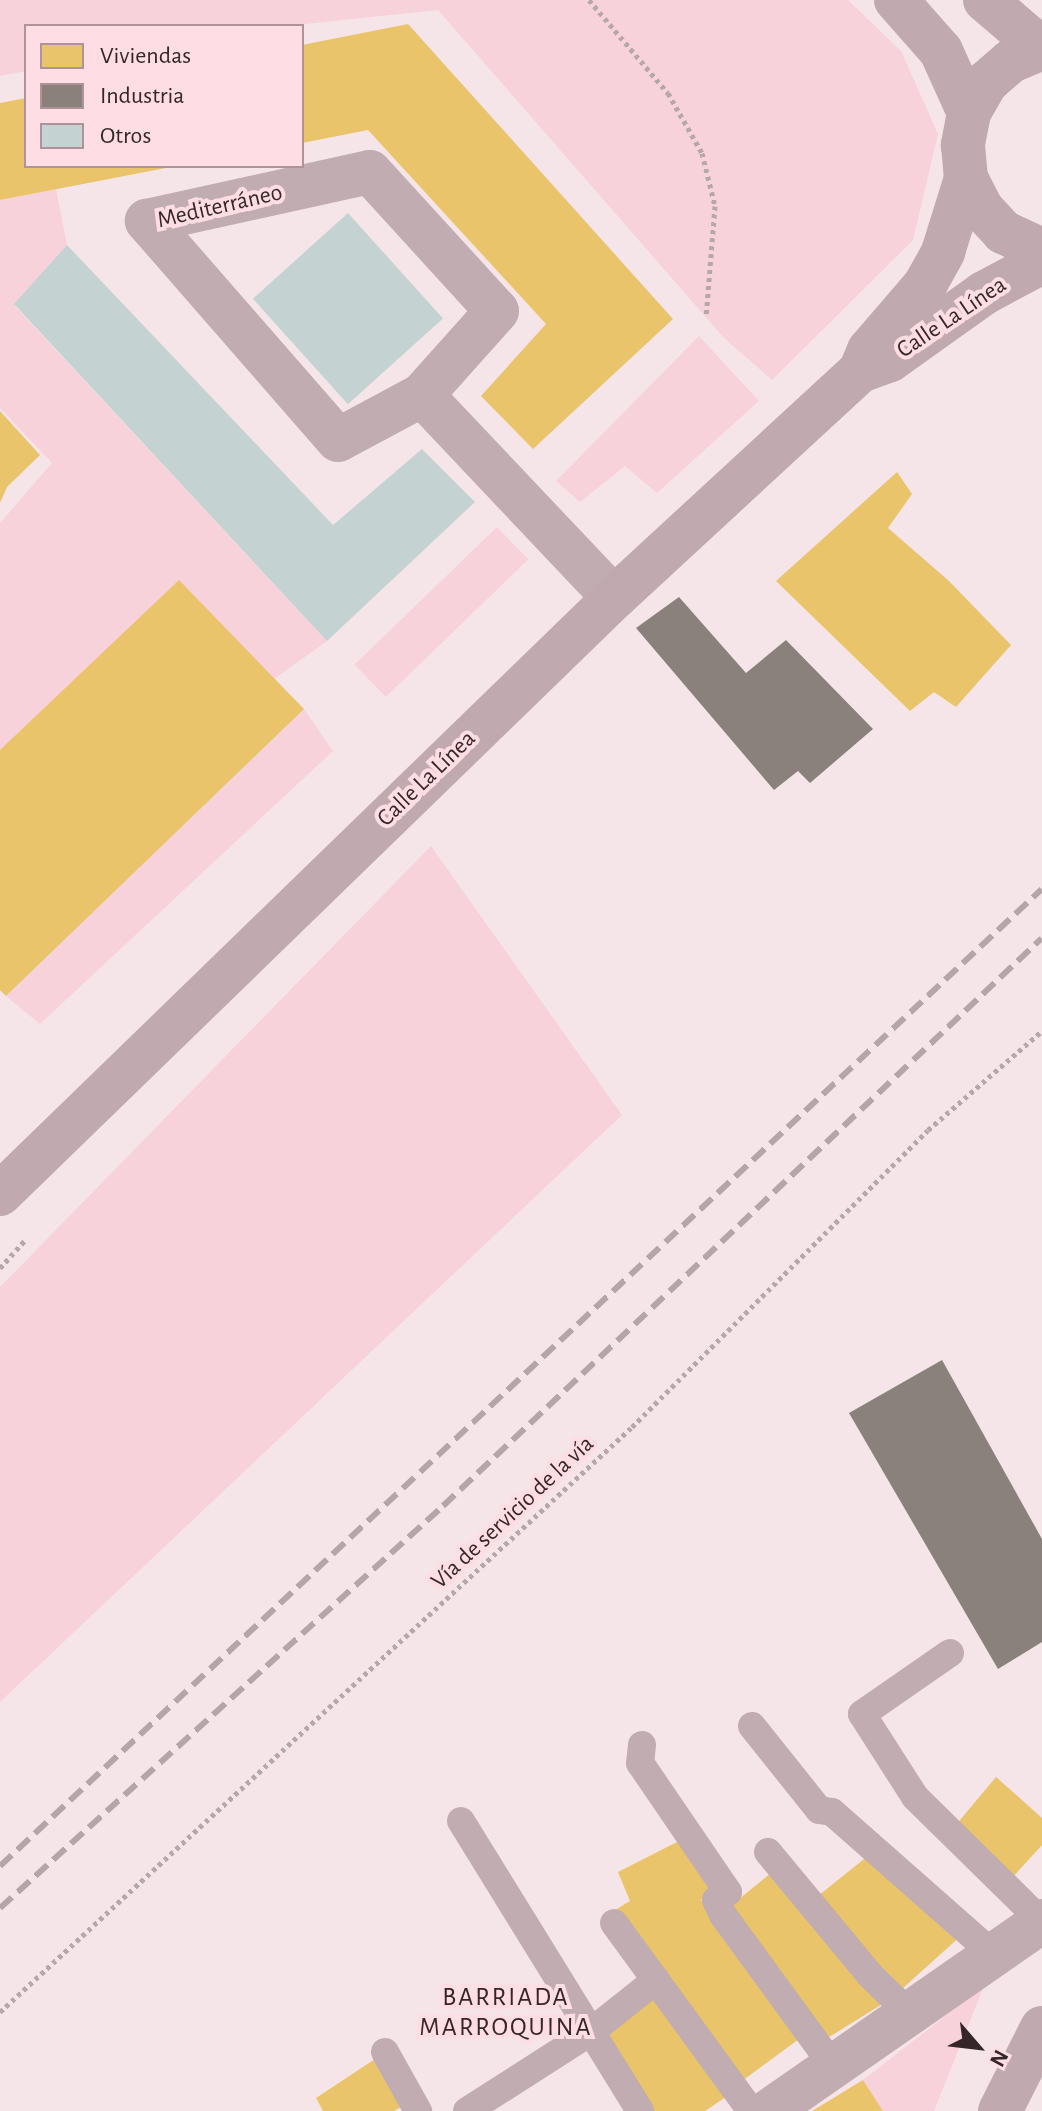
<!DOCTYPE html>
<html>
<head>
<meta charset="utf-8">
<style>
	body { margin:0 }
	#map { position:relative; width:1042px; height:2111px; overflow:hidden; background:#f6e5e8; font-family:"Alegreya Sans",sans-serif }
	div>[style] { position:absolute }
	.green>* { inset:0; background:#f7d2da; transform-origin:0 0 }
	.homes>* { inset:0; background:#e9c46a }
	.industry>* { inset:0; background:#8a817c }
	.building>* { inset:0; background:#c4d3d1; transform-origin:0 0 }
	.path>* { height:5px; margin-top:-2.5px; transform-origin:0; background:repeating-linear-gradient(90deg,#b6a7aa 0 4px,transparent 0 8px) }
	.lane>* { height:28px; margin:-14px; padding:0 14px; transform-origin:14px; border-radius:14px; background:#c0acb1 }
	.street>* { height:44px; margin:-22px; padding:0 22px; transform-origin:22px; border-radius:22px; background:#c0acb1 }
	.secondary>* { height:44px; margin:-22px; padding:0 22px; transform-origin:22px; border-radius:22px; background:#c0aab0 }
	.rail>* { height:6px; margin-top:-3px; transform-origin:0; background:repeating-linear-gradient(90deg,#b5a5a8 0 16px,transparent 0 24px) }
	span { translate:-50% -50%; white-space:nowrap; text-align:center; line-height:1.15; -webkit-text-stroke:8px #fedde4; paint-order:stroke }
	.street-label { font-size:24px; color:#35262a }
	.neighbourhood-label { font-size:26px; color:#35262a; letter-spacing:2px }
	.legend { position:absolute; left:24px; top:24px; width:280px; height:144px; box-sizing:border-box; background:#fedde4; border:2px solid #ae949a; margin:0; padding:10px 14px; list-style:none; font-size:24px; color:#35262a }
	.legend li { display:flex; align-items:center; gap:16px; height:40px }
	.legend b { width:40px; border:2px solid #ae949a }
	.north { position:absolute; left:938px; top:2007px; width:80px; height:80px; -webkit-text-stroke:6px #fedde4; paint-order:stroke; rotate:118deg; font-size:22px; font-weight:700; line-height:32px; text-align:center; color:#35262a }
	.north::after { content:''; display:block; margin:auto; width:28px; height:36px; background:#35262a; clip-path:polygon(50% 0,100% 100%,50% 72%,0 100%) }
</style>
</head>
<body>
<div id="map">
	<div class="green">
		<div style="clip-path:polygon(0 0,848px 0,901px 51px,938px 134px,913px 240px,772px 380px,724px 338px,438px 10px,286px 26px,26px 26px,26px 71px,0 76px)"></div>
		<div style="clip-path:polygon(56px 189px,67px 245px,14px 305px,327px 641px,274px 679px,0 750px,0 523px,52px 463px,0 408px,0 200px)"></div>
		<div style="clip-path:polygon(699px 336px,759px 401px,657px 493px,625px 466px,580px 502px,556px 481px)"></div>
		<div style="left:497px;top:527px;width:45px;height:198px;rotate:46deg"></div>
		<div style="clip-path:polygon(304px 709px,333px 751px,40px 1024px,6px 996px)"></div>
		<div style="clip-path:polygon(431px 846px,622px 1115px,0 1702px,0 1287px)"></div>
		<div style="clip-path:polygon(984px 1986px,934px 2111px,883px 2111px,863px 2080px)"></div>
	</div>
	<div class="homes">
		<div style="clip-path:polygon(408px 24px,673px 319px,533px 449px,481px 396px,546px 324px,368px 130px,302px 143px,302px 45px)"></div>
		<div style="clip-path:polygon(26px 98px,26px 166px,171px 167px,0 200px,0 103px)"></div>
		<div style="clip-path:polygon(0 411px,40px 455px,7px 487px,0 503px)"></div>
		<div style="clip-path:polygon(897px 472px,912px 494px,888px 528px,949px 581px,1011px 645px,956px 707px,934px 692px,910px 711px,776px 581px)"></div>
		<div style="clip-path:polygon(179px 580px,304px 709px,6px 996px,0 990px,0 750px)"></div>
		<div style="clip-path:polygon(996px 1777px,1042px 1818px,1042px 1845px,1012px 1878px,955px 1826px)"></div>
		<div style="clip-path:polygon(683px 1839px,714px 1888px,701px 1900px,799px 2039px,742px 2081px,615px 1910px,630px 1901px,618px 1872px)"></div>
		<div style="clip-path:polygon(869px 1855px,963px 1934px,903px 1988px,813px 1900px)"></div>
		<div style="clip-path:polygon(771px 1873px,884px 2003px,826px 2039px,728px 1908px)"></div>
		<div style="clip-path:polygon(655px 1994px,729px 2095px,705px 2111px,654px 2111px,606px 2034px)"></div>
		<div style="clip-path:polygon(375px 2059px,405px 2105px,394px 2111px,323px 2111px,316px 2098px)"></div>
		<div style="clip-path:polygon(863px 2080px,883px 2111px,812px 2111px)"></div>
	</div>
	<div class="industry">
		<div style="clip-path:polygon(679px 597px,746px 673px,786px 640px,873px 729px,810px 783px,798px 771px,774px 790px,636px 628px)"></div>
		<div style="clip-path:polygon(942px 1360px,1042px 1539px,1042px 1642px,998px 1669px,849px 1413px)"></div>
	</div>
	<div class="building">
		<div style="left:348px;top:213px;width:142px;height:128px;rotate:48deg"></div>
		<div style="clip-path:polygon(67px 245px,333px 525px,422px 449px,475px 502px,327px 641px,14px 304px)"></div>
	</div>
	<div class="path">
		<div style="left:589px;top:0;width:122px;rotate:49.7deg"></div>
		<div style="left:668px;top:93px;width:69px;rotate:60.5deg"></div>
		<div style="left:702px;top:153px;width:55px;rotate:76.2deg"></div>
		<div style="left:715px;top:206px;width:111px;rotate:94.6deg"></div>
		<div style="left:0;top:1268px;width:39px;rotate:-48deg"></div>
		<div style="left:0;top:2012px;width:861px;rotate:-42.79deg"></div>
		<div style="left:632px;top:1427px;width:419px;rotate:-45.1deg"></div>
		<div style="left:928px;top:1130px;width:151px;rotate:-41deg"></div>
	</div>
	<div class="lane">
		<div style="left:950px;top:1653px;width:107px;rotate:145.3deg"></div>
		<div style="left:862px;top:1714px;width:98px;rotate:57.4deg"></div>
		<div style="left:915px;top:1797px;width:178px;rotate:44.5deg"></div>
		<div style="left:752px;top:1726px;width:107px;rotate:51.4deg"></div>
		<div style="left:819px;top:1810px;width:13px;rotate:9deg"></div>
		<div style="left:832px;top:1812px;width:216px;rotate:41.4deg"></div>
		<div style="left:642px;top:1745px;width:18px;rotate:96deg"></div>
		<div style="left:640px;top:1763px;width:156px;rotate:55.7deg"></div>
		<div style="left:728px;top:1892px;width:14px;rotate:146deg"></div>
		<div style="left:716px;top:1900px;width:17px;rotate:65deg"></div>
		<div style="left:723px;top:1915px;width:188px;rotate:53.9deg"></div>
		<div style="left:461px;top:1821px;width:341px;rotate:58.3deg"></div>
		<div style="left:768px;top:1852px;width:160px;rotate:50.3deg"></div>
		<div style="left:870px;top:1975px;width:56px;rotate:44.3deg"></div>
		<div style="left:614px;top:1923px;width:233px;rotate:53.9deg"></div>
		<div style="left:385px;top:2052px;width:68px;rotate:60.8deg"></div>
		<div style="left:467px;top:2111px;width:148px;rotate:-32.6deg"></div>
		<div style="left:592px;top:2031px;width:82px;rotate:-38.6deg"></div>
	</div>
	<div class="street">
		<div style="left:422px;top:395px;width:95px;rotate:151.8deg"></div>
		<div style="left:338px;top:440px;width:291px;rotate:-131.1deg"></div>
		<div style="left:147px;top:221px;width:228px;rotate:-12.4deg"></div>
		<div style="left:370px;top:172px;width:188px;rotate:47.6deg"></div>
		<div style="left:497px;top:311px;width:113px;rotate:131.8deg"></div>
		<div style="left:422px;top:395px;width:279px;rotate:46.6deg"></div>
		<div style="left:769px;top:2111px;width:333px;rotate:-34.8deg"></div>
	</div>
	<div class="secondary">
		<div style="left:896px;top:0;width:68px;rotate:48.6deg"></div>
		<div style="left:941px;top:51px;width:68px;rotate:65.7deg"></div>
		<div style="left:985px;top:0;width:74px;rotate:40.6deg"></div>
		<div style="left:1042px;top:48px;width:34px;rotate:157deg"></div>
		<div style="left:1011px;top:61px;width:33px;rotate:139deg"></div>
		<div style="left:986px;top:83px;width:34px;rotate:120deg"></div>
		<div style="left:969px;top:113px;width:33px;rotate:101deg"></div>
		<div style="left:963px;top:145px;width:33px;rotate:85deg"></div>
		<div style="left:966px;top:178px;width:34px;rotate:63deg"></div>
		<div style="left:981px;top:208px;width:33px;rotate:47deg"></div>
		<div style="left:1003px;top:232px;width:43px;rotate:24.8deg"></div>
		<div style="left:861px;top:369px;width:21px;rotate:-67deg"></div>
		<div style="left:869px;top:350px;width:86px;rotate:-49.3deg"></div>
		<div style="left:925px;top:285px;width:38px;rotate:-61deg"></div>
		<div style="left:943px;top:252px;width:77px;rotate:-72.7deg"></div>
		<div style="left:0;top:1194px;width:856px;rotate:-44.15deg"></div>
		<div style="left:614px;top:598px;width:335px;rotate:-42.7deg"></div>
		<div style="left:860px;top:371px;width:32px;rotate:-20deg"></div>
		<div style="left:890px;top:360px;width:115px;rotate:-35.5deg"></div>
		<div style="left:984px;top:293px;width:66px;rotate:-28.1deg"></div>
		<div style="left:1000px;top:2111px;width:93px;rotate:-63.2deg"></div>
	</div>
	<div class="rail">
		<div style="left:0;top:1866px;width:1428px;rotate:-43.16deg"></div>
		<div style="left:0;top:1908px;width:598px;rotate:-42.22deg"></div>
		<div style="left:443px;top:1506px;width:825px;rotate:-43.48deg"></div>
	</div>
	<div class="street-label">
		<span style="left:220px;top:207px;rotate:-13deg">Mediterráneo</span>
		<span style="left:952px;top:318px;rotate:-34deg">Calle La Línea</span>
		<span style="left:427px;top:779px;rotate:-44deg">Calle La Línea</span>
		<span style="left:513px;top:1513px;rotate:-43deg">Vía de servicio de la vía</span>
	</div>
	<div class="neighbourhood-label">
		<span style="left:506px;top:2013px">BARRIADA<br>MARROQUINA</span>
	</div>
	<ul class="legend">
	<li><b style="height:22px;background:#e9c46a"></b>Viviendas</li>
	<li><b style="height:22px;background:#8a817c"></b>Industria</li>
	<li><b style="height:22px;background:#c4d3d1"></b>Otros</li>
	</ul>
	<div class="north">N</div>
</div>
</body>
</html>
